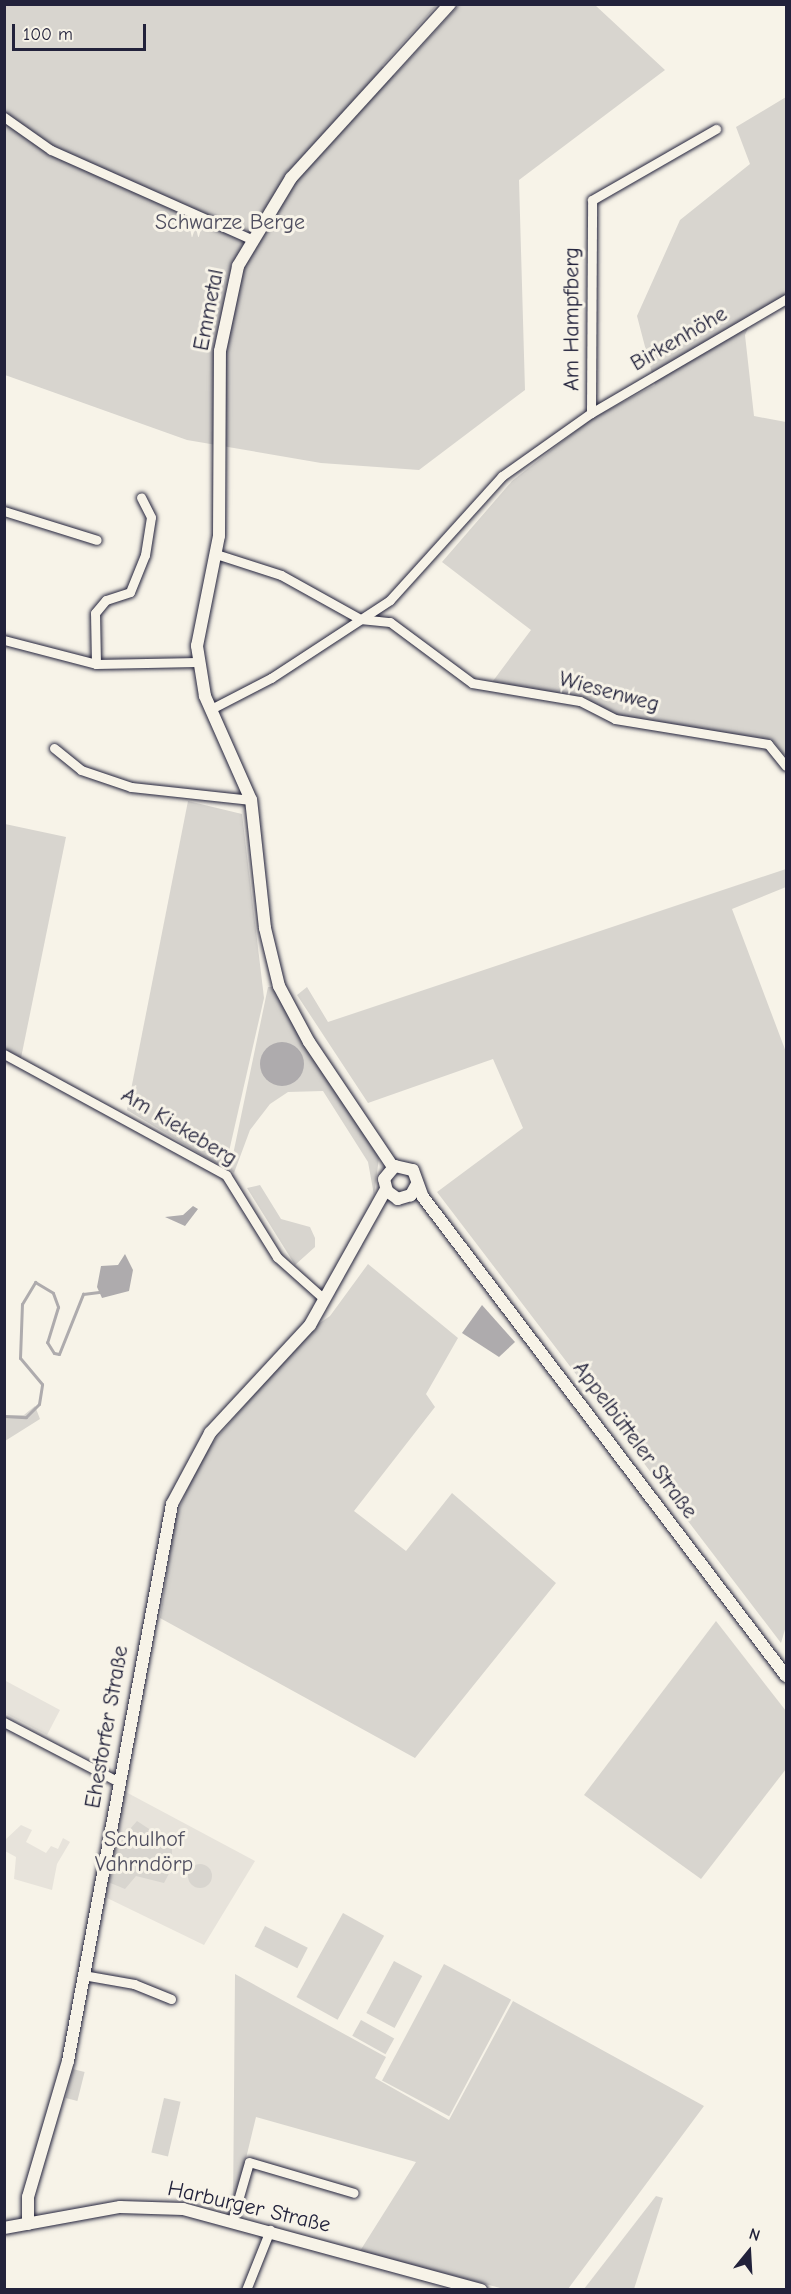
<!DOCTYPE html>
<html>
<head>
<meta charset="utf-8">
<style>
	body { margin:0 }
	#map { position:relative; width:791px; height:2294px; overflow:hidden; background:#f7f3e8; font-family:"Comic Neue",sans-serif }
	div>[style] { position:absolute }
	.built>* { inset:0; background:#e7e3db }
	.green>* { inset:0; background:#d8d5cf; transform-origin:0 0 }
	.round { border-radius:50% }
	.water>* { inset:0; background:#aeabad }
	.stream>* { height:3px; margin:-1.5px; padding:0 1.5px; transform-origin:1.5px; border-radius:1.5px; background:#aeabad }
	.roads { filter:drop-shadow(0 0 2px #22223b) drop-shadow(0 0 2px #22223b) }
	.street>* { height:9px; margin:-4.5px; padding:0 4.5px; transform-origin:4.5px; border-radius:4.5px; background:#f7f3e8 }
	.secondary>* { height:12px; margin:-6px; padding:0 6px; transform-origin:6px; border-radius:6px; background:#f7f3e8 }
	span { translate:-50% -50%; white-space:nowrap; text-align:center; line-height:1.15; -webkit-text-stroke:6px #f7f3e8; paint-order:stroke }
	.park-label { font-size:22px; color:#504f60 }
	.street-label { font-size:22px; color:#22223b }
	.frame { position:absolute; inset:0; border:6px solid #22223b; pointer-events:none }
	.north { position:absolute; left:719px; top:2222px; width:60px; height:60px; -webkit-text-stroke:4px #f7f3e8; paint-order:stroke; rotate:18deg; font-size:16px; font-weight:700; line-height:24px; text-align:center; color:#22223b }
	.north::after { content:''; display:block; margin:auto; width:21px; height:27px; background:#22223b; clip-path:polygon(50% 0,100% 100%,50% 72%,0 100%) }
	.scale { position:absolute; left:12px; top:24px; width:134px; height:27px; box-sizing:border-box; border:3px solid #22223b; border-top:0; padding-left:8px; font-size:18px; line-height:21px; white-space:nowrap; color:#22223b; -webkit-text-stroke:4px #f7f3e8; paint-order:stroke }
</style>
</head>
<body>
<div id="map">
	<div class="built">
		<div style="clip-path:polygon(4px 1680px,60px 1710px,47px 1735px,5px 1713px)"></div>
		<div style="clip-path:polygon(124px 1791px,255px 1861px,204px 1945px,105px 1897px)"></div>
		<div style="clip-path:polygon(21px 1825px,32px 1830px,26px 1842px,46px 1853px,51px 1846px,58px 1849px,63px 1838px,70px 1842px,57px 1864px,52px 1890px,14px 1879px,16px 1857px,5px 1851px,5px 1840px)"></div>
	</div>
	<div class="green">
		<div style="clip-path:polygon(5px 5px,437px 5px,382px 66px,394px 76px,459px 5px,595px 5px,665px 70px,519px 180px,525px 390px,419px 470px,321px 463px,187px 440px,5px 375px)"></div>
		<div style="clip-path:polygon(786px 97px,786px 295px,755px 313px,745px 335px,754px 416px,786px 422px,786px 757px,774px 742px,620px 718px,585px 701px,490px 685px,531px 630px,442px 562px,512px 481px,591px 419px,655px 385px,637px 316px,680px 220px,750px 164px,736px 127px)"></div>
		<div style="clip-path:polygon(188px 801px,242px 814px,264px 998px,225px 1169px,127px 1110px)"></div>
		<div style="clip-path:polygon(5px 824px,66px 837px,21px 1058px,5px 1049px)"></div>
		<div style="clip-path:polygon(786px 869px,786px 887px,732px 909px,786px 1052px,786px 1626px,781px 1643px,437px 1192px,523px 1128px,493px 1059px,368px 1103px,297px 995px,307px 987px,328px 1022px)"></div>
		<div style="clip-path:polygon(268px 987px,275px 987px,379px 1158px,374px 1195px,368px 1162px,323px 1091px,288px 1092px,270px 1104px,250px 1130px,234px 1173px,230px 1169px)"></div>
		<div style="clip-path:polygon(260px 1185px,281px 1219px,310px 1227px,315px 1238px,315px 1247px,295px 1265px,247px 1188px)"></div>
		<div style="clip-path:polygon(368px 1264px,458px 1338px,426px 1394px,435px 1407px,354px 1511px,406px 1551px,452px 1493px,556px 1583px,415px 1758px,160px 1618px,175px 1519px,201px 1456px,311px 1329px,330px 1316px)"></div>
		<div style="clip-path:polygon(35px 1406px,40px 1419px,5px 1441px,5px 1415px,24px 1415px)"></div>
		<div style="clip-path:polygon(716px 1621px,786px 1711px,786px 1769px,701px 1879px,584px 1795px)"></div>
		<div style="clip-path:polygon(137px 1821px,172px 1844px,172px 1868px,164px 1883px,136px 1876px,125px 1889px,108px 1882px,115px 1846px)"></div>
		<div class="round" style="left:188px;top:1864px;width:24px;height:24px"></div>
		<div style="left:343px;top:1913px;width:47px;height:96px;rotate:29deg"></div>
		<div style="left:265px;top:1926px;width:48px;height:23px;rotate:27deg"></div>
		<div style="left:394px;top:1961px;width:32px;height:59px;rotate:28deg"></div>
		<div style="left:444px;top:1964px;width:76px;height:132px;rotate:28deg"></div>
		<div style="clip-path:polygon(235px 1974px,386px 2057px,375px 2078px,449px 2120px,513px 2001px,704px 2106px,568px 2289px,504px 2289px,360px 2251px,416px 2162px,256px 2117px,233px 2212px)"></div>
		<div style="left:361px;top:2020px;width:38px;height:18px;rotate:29deg"></div>
		<div style="left:73px;top:2069px;width:12px;height:30px;rotate:14deg"></div>
		<div style="left:164px;top:2098px;width:17px;height:56px;rotate:13deg"></div>
		<div style="clip-path:polygon(656px 2196px,663px 2198px,634px 2289px,584px 2289px)"></div>
	</div>
	<div class="water">
		<div class="round" style="left:260px;top:1042px;width:44px;height:44px"></div>
		<div style="clip-path:polygon(193px 1206px,198px 1209px,185px 1226px,165px 1217px,183px 1215px)"></div>
		<div style="clip-path:polygon(125px 1254px,133px 1270px,129px 1291px,102px 1298px,97px 1287px,101px 1266px,118px 1265px)"></div>
		<div style="clip-path:polygon(482px 1305px,515px 1342px,499px 1357px,462px 1333px)"></div>
	</div>
	<div class="stream">
		<div style="left:4px;top:1416px;width:22px;rotate:3deg"></div>
		<div style="left:26px;top:1417px;width:18px;rotate:-45deg"></div>
		<div style="left:39px;top:1404px;width:20px;rotate:-81deg"></div>
		<div style="left:42px;top:1384px;width:34px;rotate:-130deg"></div>
		<div style="left:20px;top:1358px;width:54px;rotate:-87.9deg"></div>
		<div style="left:22px;top:1304px;width:26px;rotate:-59deg"></div>
		<div style="left:35px;top:1282px;width:21px;rotate:31deg"></div>
		<div style="left:53px;top:1293px;width:15px;rotate:70deg"></div>
		<div style="left:58px;top:1307px;width:37px;rotate:107deg"></div>
		<div style="left:47px;top:1342px;width:13px;rotate:58deg"></div>
		<div style="left:54px;top:1353px;width:5px;rotate:11deg"></div>
		<div style="left:59px;top:1354px;width:65px;rotate:-68.2deg"></div>
		<div style="left:83px;top:1294px;width:16px;rotate:-7deg"></div>
	</div>
	<div class="roads">
		<div class="street">
			<div style="left:4px;top:117px;width:57px;rotate:35.1deg"></div>
			<div style="left:51px;top:150px;width:219px;rotate:24deg"></div>
			<div style="left:591px;top:413px;width:226px;rotate:-30.3deg"></div>
			<div style="left:4px;top:511px;width:97px;rotate:17.3deg"></div>
			<div style="left:216px;top:554px;width:68px;rotate:17.9deg"></div>
			<div style="left:281px;top:575px;width:90px;rotate:29.1deg"></div>
			<div style="left:360px;top:619px;width:30px;rotate:6deg"></div>
			<div style="left:390px;top:622px;width:102px;rotate:36.6deg"></div>
			<div style="left:472px;top:683px;width:109px;rotate:9.5deg"></div>
			<div style="left:580px;top:701px;width:39px;rotate:27deg"></div>
			<div style="left:615px;top:719px;width:155px;rotate:9.3deg"></div>
			<div style="left:768px;top:744px;width:28px;rotate:51deg"></div>
			<div style="left:4px;top:640px;width:95px;rotate:14.6deg"></div>
			<div style="left:96px;top:664px;width:101px;rotate:-1.1deg"></div>
			<div style="left:96px;top:664px;width:51px;rotate:-91.1deg"></div>
			<div style="left:95px;top:613px;width:17px;rotate:-50deg"></div>
			<div style="left:106px;top:600px;width:25px;rotate:-18deg"></div>
			<div style="left:130px;top:592px;width:40px;rotate:-68deg"></div>
			<div style="left:145px;top:555px;width:38px;rotate:-81deg"></div>
			<div style="left:151px;top:517px;width:22px;rotate:-117deg"></div>
			<div style="left:211px;top:709px;width:68px;rotate:-27.3deg"></div>
			<div style="left:271px;top:678px;width:142px;rotate:-33.2deg"></div>
			<div style="left:390px;top:600px;width:167px;rotate:-47.9deg"></div>
			<div style="left:502px;top:476px;width:109px;rotate:-35.3deg"></div>
			<div style="left:591px;top:413px;width:213px;rotate:-89.7deg"></div>
			<div style="left:592px;top:200px;width:143px;rotate:-29.8deg"></div>
			<div style="left:54px;top:748px;width:35px;rotate:39deg"></div>
			<div style="left:81px;top:770px;width:53px;rotate:18.8deg"></div>
			<div style="left:131px;top:787px;width:121px;rotate:6.2deg"></div>
			<div style="left:4px;top:1054px;width:253px;rotate:28.6deg"></div>
			<div style="left:226px;top:1175px;width:97px;rotate:58.1deg"></div>
			<div style="left:277px;top:1257px;width:62px;rotate:41.7deg"></div>
			<div style="left:4px;top:1722px;width:130px;rotate:27.6deg"></div>
			<div style="left:83px;top:1975px;width:52px;rotate:10deg"></div>
			<div style="left:134px;top:1984px;width:40px;rotate:22deg"></div>
			<div style="left:232px;top:2221px;width:61px;rotate:-73.9deg"></div>
			<div style="left:249px;top:2162px;width:109px;rotate:16.4deg"></div>
			<div style="left:246px;top:2290px;width:65px;rotate:-68.2deg"></div>
		</div>
		<div class="secondary">
			<div style="left:393px;top:1167px;width:151px;rotate:-123.9deg"></div>
			<div style="left:309px;top:1042px;width:64px;rotate:-118.2deg"></div>
			<div style="left:279px;top:986px;width:60px;rotate:-103.6deg"></div>
			<div style="left:265px;top:928px;width:129px;rotate:-96.2deg"></div>
			<div style="left:251px;top:800px;width:114px;rotate:-113.9deg"></div>
			<div style="left:205px;top:696px;width:51px;rotate:-99.1deg"></div>
			<div style="left:197px;top:646px;width:112px;rotate:-78.7deg"></div>
			<div style="left:219px;top:536px;width:185px;rotate:-89.7deg"></div>
			<div style="left:220px;top:351px;width:87px;rotate:-78deg"></div>
			<div style="left:238px;top:266px;width:103px;rotate:-58.9deg"></div>
			<div style="left:291px;top:178px;width:236px;rotate:-47.6deg"></div>
			<div style="left:417px;top:1184px;width:13px;rotate:119deg"></div>
			<div style="left:411px;top:1195px;width:14px;rotate:163deg"></div>
			<div style="left:398px;top:1199px;width:14px;rotate:-144deg"></div>
			<div style="left:387px;top:1191px;width:12px;rotate:-104deg"></div>
			<div style="left:384px;top:1179px;width:17px;rotate:-50deg"></div>
			<div style="left:395px;top:1166px;width:18px;rotate:13deg"></div>
			<div style="left:413px;top:1170px;width:29px;rotate:70deg"></div>
			<div style="left:423px;top:1197px;width:601px;rotate:52.84deg"></div>
			<div style="left:28px;top:2224px;width:27px;rotate:-90deg"></div>
			<div style="left:28px;top:2197px;width:142px;rotate:-73.6deg"></div>
			<div style="left:68px;top:2061px;width:567px;rotate:-79.42deg"></div>
			<div style="left:172px;top:1504px;width:81px;rotate:-61.8deg"></div>
			<div style="left:210px;top:1433px;width:147px;rotate:-47.2deg"></div>
			<div style="left:310px;top:1325px;width:156px;rotate:-60.8deg"></div>
			<div style="left:4px;top:2228px;width:118px;rotate:-10.3deg"></div>
			<div style="left:120px;top:2207px;width:63px;rotate:1.8deg"></div>
			<div style="left:183px;top:2209px;width:309px;rotate:15.2deg"></div>
		</div>
	</div>
	<div class="park-label">
		<span style="left:230px;top:223px">Schwarze Berge</span>
		<span style="left:144px;top:1852px">Schulhof<br>Vahrndörp</span>
	</div>
	<div class="street-label">
		<span style="left:209px;top:310px;rotate:-79deg">Emmetal</span>
		<span style="left:572px;top:319px;rotate:-90deg">Am Hampfberg</span>
		<span style="left:679px;top:339px;rotate:-30deg">Birkenhöhe</span>
		<span style="left:609px;top:692px;rotate:15deg">Wiesenweg</span>
		<span style="left:179px;top:1127px;rotate:31deg">Am Kiekeberg</span>
		<span style="left:635px;top:1440px;rotate:53deg">Appelbütteler Straße</span>
		<span style="left:107px;top:1727px;rotate:-80deg">Ehestorfer Straße</span>
		<span style="left:249px;top:2207px;rotate:13deg">Harburger Straße</span>
	</div>
	<div class="frame"></div>
	<div class="north">N</div>
	<div class="scale">100 m</div>
</div>
</body>
</html>
